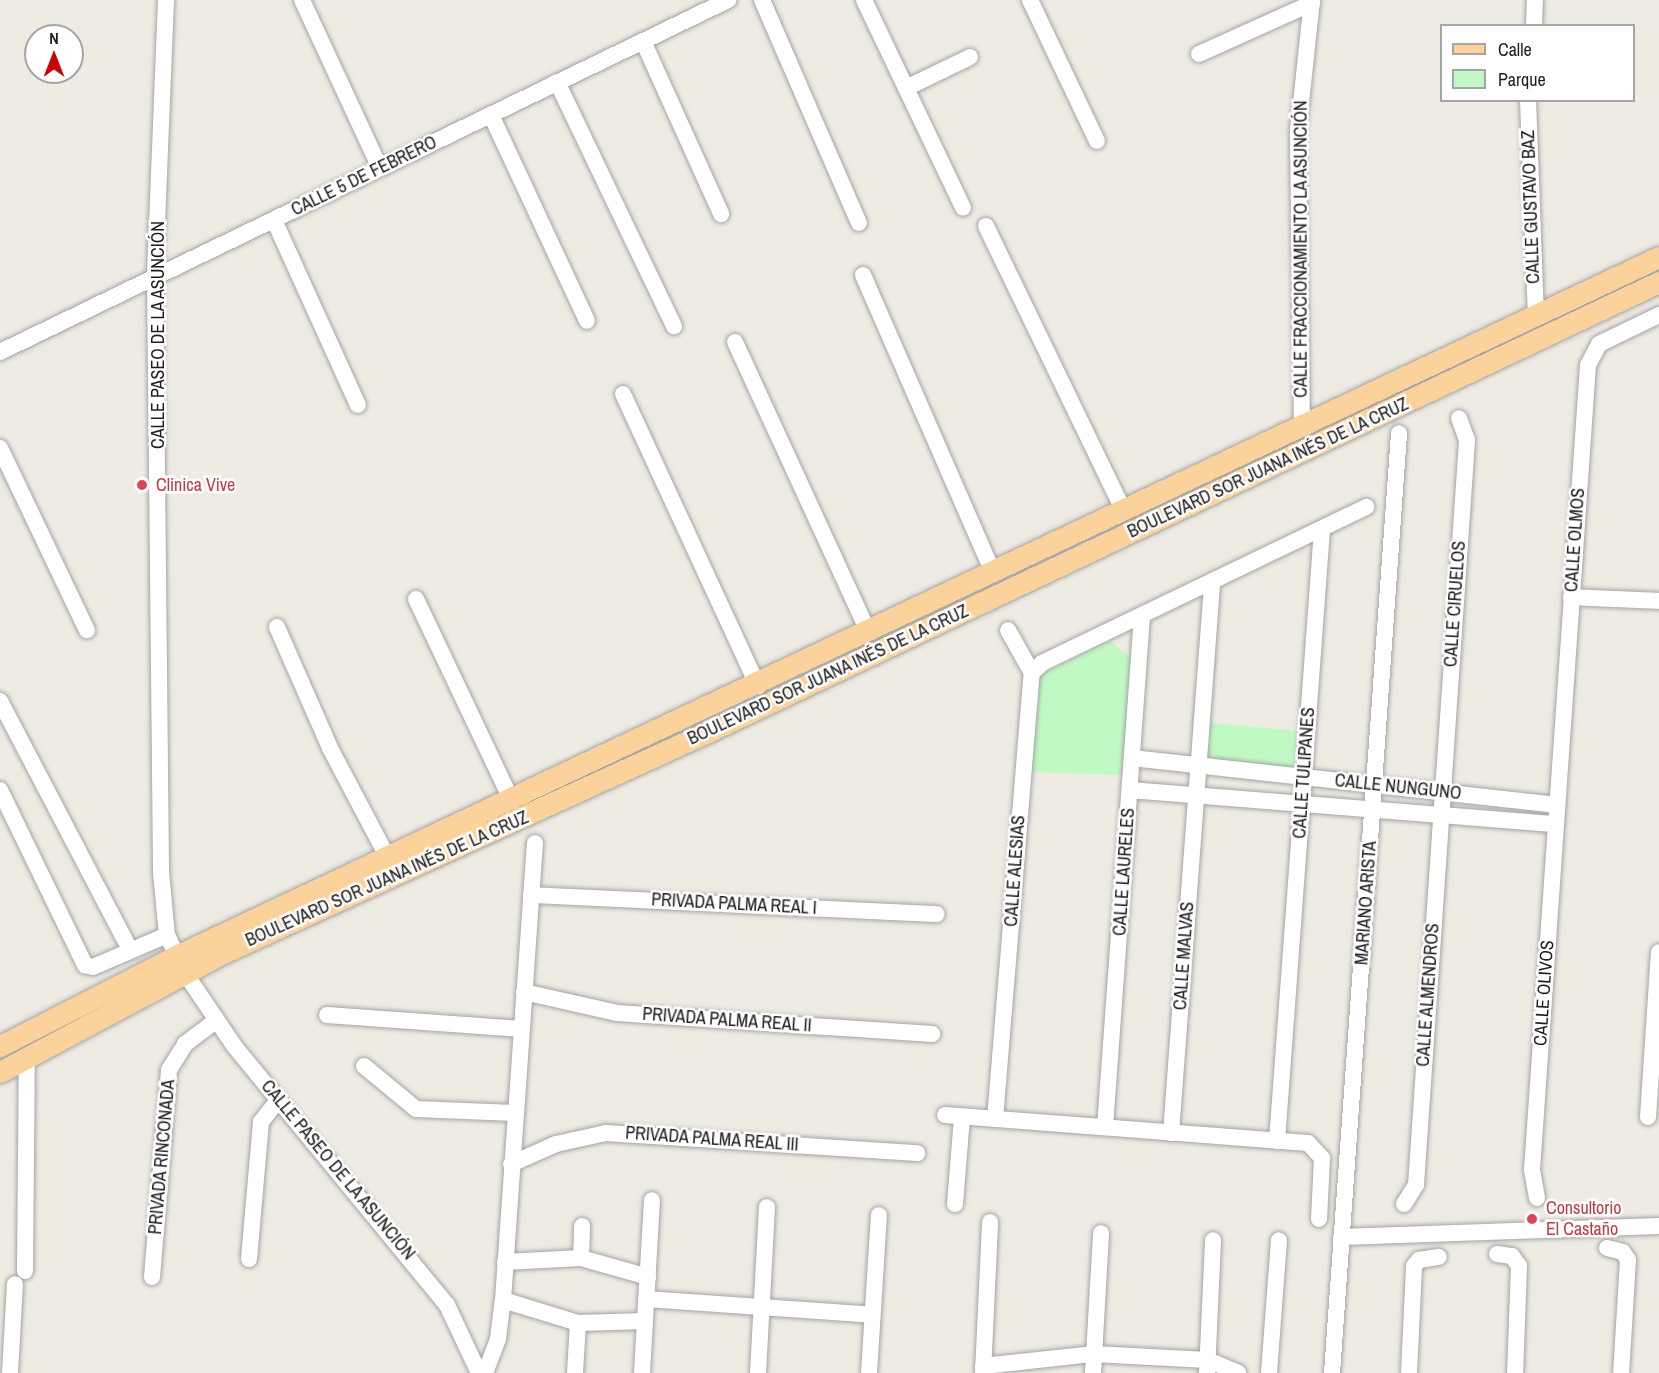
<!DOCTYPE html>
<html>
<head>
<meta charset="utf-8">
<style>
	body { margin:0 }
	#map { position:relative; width:1659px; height:1373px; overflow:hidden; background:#eeebe3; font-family:"Archivo Narrow",sans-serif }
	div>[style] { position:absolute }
	.park>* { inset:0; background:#c0f9c4; transform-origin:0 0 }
	.roads { filter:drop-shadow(0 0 2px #a4a4a4) drop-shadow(0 0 2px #a4a4a4) }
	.minor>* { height:16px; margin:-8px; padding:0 8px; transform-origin:8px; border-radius:8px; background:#fff }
	.major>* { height:21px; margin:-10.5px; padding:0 10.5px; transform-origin:10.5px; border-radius:10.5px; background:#fbd29c }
	.dots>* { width:16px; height:16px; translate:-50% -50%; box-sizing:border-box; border:3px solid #fff; border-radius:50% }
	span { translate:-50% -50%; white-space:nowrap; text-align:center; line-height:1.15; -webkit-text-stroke:5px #fff; paint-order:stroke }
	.street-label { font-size:18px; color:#1d1d1d }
	.health-label { font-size:18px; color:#be3a42 }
	.left { translate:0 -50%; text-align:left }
	.legend { position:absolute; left:1440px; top:24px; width:195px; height:78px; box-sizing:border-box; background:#fff; border:2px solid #a5a5a5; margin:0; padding:8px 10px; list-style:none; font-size:18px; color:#1d1d1d }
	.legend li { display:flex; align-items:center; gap:12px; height:30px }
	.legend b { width:30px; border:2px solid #a5a5a5 }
	.north { position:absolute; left:24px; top:24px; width:60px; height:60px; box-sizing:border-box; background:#fff; border:2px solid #a5a5a5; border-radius:50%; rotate:0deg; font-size:16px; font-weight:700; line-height:24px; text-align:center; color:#1d1d1d }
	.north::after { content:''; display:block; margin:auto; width:21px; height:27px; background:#c90202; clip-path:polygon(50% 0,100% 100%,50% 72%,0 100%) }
</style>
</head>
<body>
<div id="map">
	<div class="park">
		<div style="clip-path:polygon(1110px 641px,1131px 658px,1122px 775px,1027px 772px,1034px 678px)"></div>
		<div style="left:1210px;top:723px;width:94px;height:40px;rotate:5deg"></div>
	</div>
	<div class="roads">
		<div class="minor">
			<div style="left:166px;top:0;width:275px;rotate:92.3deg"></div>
			<div style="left:155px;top:275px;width:597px;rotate:89.42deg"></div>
			<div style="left:161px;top:872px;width:63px;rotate:84.6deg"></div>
			<div style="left:167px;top:935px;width:42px;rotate:64.7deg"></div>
			<div style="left:185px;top:973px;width:89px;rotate:56deg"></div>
			<div style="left:235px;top:1047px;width:334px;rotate:50.6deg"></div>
			<div style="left:447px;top:1305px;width:75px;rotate:64.8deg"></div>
			<div style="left:302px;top:0;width:185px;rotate:65.1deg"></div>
			<div style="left:762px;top:0;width:243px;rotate:66.5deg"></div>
			<div style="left:864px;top:0;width:230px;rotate:64.5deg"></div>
			<div style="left:1030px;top:0;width:156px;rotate:64.6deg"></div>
			<div style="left:1534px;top:26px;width:26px;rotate:-88deg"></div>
			<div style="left:643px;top:41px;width:190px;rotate:65.7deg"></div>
			<div style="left:1199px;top:54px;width:124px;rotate:-24.3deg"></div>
			<div style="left:557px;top:82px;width:271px;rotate:64.4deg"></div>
			<div style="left:906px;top:88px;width:71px;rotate:-25.8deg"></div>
			<div style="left:1528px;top:100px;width:214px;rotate:87.9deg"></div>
			<div style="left:491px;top:115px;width:227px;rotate:65deg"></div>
			<div style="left:274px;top:220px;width:203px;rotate:65.6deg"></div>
			<div style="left:986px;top:226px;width:318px;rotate:64.2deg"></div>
			<div style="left:863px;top:275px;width:325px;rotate:66.4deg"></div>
			<div style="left:735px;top:342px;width:320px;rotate:65.3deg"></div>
			<div style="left:0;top:352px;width:809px;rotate:-25.8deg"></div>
			<div style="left:623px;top:394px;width:322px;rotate:65.2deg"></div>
			<div style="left:1302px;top:428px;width:297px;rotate:-90.8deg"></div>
			<div style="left:1298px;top:131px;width:132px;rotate:-83.9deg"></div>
			<div style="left:0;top:448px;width:202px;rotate:64.5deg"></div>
			<div style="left:1571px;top:597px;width:88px;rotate:2.6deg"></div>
			<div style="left:416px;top:599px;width:224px;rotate:64.6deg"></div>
			<div style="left:277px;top:627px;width:132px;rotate:66.3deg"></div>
			<div style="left:330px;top:748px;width:124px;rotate:62.2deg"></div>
			<div style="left:1032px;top:673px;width:14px;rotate:-45deg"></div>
			<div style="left:1042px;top:663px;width:360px;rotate:-25.7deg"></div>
			<div style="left:0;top:701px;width:281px;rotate:62.4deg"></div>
			<div style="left:1132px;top:758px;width:428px;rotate:6.3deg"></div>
			<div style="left:0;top:790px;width:195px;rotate:64.1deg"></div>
			<div style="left:85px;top:965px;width:8px;rotate:14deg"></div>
			<div style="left:93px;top:967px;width:81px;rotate:-23.4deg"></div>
			<div style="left:1130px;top:790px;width:427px;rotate:4.6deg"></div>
			<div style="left:531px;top:895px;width:406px;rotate:2.7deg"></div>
			<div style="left:524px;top:992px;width:95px;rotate:12.7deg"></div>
			<div style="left:617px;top:1013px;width:316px;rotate:3.8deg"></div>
			<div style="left:327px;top:1015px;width:195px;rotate:4.1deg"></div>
			<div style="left:364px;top:1066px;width:67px;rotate:39.6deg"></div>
			<div style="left:416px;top:1109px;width:99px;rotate:2.3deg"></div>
			<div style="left:945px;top:1115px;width:364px;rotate:4.4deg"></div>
			<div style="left:1308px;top:1143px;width:21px;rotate:47deg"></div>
			<div style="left:1322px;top:1158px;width:61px;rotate:92.8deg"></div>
			<div style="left:1648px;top:1117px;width:165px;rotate:-86.2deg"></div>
			<div style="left:995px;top:1119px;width:448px;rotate:-85.3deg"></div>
			<div style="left:1032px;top:673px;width:49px;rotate:-119.2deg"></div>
			<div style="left:1105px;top:1127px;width:512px;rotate:-85.86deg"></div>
			<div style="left:1171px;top:1133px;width:550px;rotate:-85.72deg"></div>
			<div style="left:1277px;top:1141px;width:614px;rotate:-85.79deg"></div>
			<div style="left:511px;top:1164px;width:49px;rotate:-24deg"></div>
			<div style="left:556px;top:1144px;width:51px;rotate:-12.4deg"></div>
			<div style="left:606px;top:1133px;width:312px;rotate:3.7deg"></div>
			<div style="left:1537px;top:1198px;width:28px;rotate:-100deg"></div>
			<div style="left:1532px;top:1170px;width:807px;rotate:-86.02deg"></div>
			<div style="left:1588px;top:365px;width:24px;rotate:-62deg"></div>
			<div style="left:1599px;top:344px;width:67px;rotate:-25.8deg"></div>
			<div style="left:955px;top:1204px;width:87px;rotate:-85.4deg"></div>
			<div style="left:1404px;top:1204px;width:22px;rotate:-58deg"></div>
			<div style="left:1416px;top:1185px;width:747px;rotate:-86.08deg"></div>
			<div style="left:1467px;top:440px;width:23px;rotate:-110deg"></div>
			<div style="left:1341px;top:1237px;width:318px;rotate:-2deg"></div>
			<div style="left:1607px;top:1248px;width:16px;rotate:14deg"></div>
			<div style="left:1623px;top:1252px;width:9px;rotate:58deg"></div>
			<div style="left:1628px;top:1260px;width:113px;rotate:93.5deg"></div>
			<div style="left:1497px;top:1254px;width:15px;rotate:8deg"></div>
			<div style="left:1512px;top:1256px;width:12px;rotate:55deg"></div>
			<div style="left:1519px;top:1266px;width:107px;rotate:92.1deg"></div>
			<div style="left:581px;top:1258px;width:32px;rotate:-88deg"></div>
			<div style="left:249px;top:1259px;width:138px;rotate:-85deg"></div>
			<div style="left:261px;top:1122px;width:28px;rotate:-52deg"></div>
			<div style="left:505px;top:1262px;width:76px;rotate:-3deg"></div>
			<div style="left:581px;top:1258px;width:70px;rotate:15.8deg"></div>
			<div style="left:25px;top:1271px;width:212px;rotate:-89.5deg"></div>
			<div style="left:152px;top:1277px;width:208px;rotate:-85.3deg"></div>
			<div style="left:169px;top:1070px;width:31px;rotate:-58deg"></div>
			<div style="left:185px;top:1044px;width:38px;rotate:-37deg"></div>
			<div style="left:646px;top:1299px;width:227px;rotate:4deg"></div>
			<div style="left:503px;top:1300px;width:78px;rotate:17deg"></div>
			<div style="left:578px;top:1323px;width:67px;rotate:-1.7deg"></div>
			<div style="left:983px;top:1366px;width:112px;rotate:-6.2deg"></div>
			<div style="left:1094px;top:1354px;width:114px;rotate:3deg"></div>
			<div style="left:1208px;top:1360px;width:33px;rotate:23deg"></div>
			<div style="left:10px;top:1373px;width:89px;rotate:-86.8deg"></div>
			<div style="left:485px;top:1373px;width:36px;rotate:-69deg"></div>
			<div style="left:498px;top:1339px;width:39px;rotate:-83deg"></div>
			<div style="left:503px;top:1300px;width:458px;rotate:-86deg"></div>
			<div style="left:575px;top:1373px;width:50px;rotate:-86.6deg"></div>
			<div style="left:642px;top:1373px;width:173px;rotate:-86.7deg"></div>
			<div style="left:758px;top:1373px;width:166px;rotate:-86.9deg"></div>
			<div style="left:869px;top:1373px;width:158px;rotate:-86.4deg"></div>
			<div style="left:983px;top:1373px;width:151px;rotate:-87.3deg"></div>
			<div style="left:1093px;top:1373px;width:140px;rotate:-86.7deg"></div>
			<div style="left:1207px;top:1373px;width:133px;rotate:-87.4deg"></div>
			<div style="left:1269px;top:1373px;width:133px;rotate:-85.7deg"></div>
			<div style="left:1332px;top:1373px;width:942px;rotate:-85.92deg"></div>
			<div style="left:1409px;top:1373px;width:107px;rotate:-87.3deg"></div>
			<div style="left:1414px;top:1266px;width:8px;rotate:-50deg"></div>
			<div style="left:1419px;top:1260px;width:20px;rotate:-9deg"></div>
		</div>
		<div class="major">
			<div style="left:0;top:1046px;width:198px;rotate:-27.1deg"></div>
			<div style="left:176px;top:956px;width:1639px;rotate:-25.24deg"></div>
			<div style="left:0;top:1072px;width:253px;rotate:-28.1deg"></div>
			<div style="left:223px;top:953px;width:537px;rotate:-24.51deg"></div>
			<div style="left:712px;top:730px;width:1048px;rotate:-25.32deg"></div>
		</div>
	</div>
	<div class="dots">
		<div style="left:142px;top:485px;background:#e0444e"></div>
		<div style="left:1532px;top:1219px;background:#e0444e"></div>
	</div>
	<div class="street-label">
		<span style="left:364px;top:176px;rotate:-26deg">CALLE 5 DE FEBRERO</span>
		<span style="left:1531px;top:207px;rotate:-92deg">CALLE GUSTAVO BAZ</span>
		<span style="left:1301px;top:249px;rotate:-90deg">CALLE FRACCIONAMIENTO LA ASUNCIÓN</span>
		<span style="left:158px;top:335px;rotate:-90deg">CALLE PASEO DE LA ASUNCIÓN</span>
		<span style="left:1268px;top:468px;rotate:-25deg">BOULEVARD SOR JUANA INÉS DE LA CRUZ</span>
		<span style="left:1575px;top:540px;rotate:-86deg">CALLE OLMOS</span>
		<span style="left:1455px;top:604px;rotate:-86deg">CALLE CIRUELOS</span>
		<span style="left:828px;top:675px;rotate:-25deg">BOULEVARD SOR JUANA INÉS DE LA CRUZ</span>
		<span style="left:1304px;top:773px;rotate:-86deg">CALLE TULIPANES</span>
		<span style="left:1398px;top:787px;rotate:6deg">CALLE NUNGUNO</span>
		<span style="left:1015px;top:871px;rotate:-86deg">CALLE ALESIAS</span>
		<span style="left:1124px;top:872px;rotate:-86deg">CALLE LAURELES</span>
		<span style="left:387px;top:879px;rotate:-24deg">BOULEVARD SOR JUANA INÉS DE LA CRUZ</span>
		<span style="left:1366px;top:903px;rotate:-86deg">MARIANO ARISTA</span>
		<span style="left:734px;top:904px;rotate:3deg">PRIVADA PALMA REAL I</span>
		<span style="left:1184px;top:956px;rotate:-86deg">CALLE MALVAS</span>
		<span style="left:1544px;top:993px;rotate:-86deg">CALLE OLIVOS</span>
		<span style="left:1428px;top:995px;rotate:-86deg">CALLE ALMENDROS</span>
		<span style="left:727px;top:1020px;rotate:4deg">PRIVADA PALMA REAL II</span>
		<span style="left:712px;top:1139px;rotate:4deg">PRIVADA PALMA REAL III</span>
		<span style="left:162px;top:1157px;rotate:-85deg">PRIVADA RINCONADA</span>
		<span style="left:338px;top:1170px;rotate:50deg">CALLE PASEO DE LA ASUNCIÓN</span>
	</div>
	<div class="health-label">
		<span class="left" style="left:156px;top:485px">Clinica Vive</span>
		<span class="left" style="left:1546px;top:1219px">Consultorio<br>El Castaño</span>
	</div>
	<ul class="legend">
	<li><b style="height:8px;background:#fbd29c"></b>Calle</li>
	<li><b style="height:16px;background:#c0f9c4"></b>Parque</li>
	</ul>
	<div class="north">N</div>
</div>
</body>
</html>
